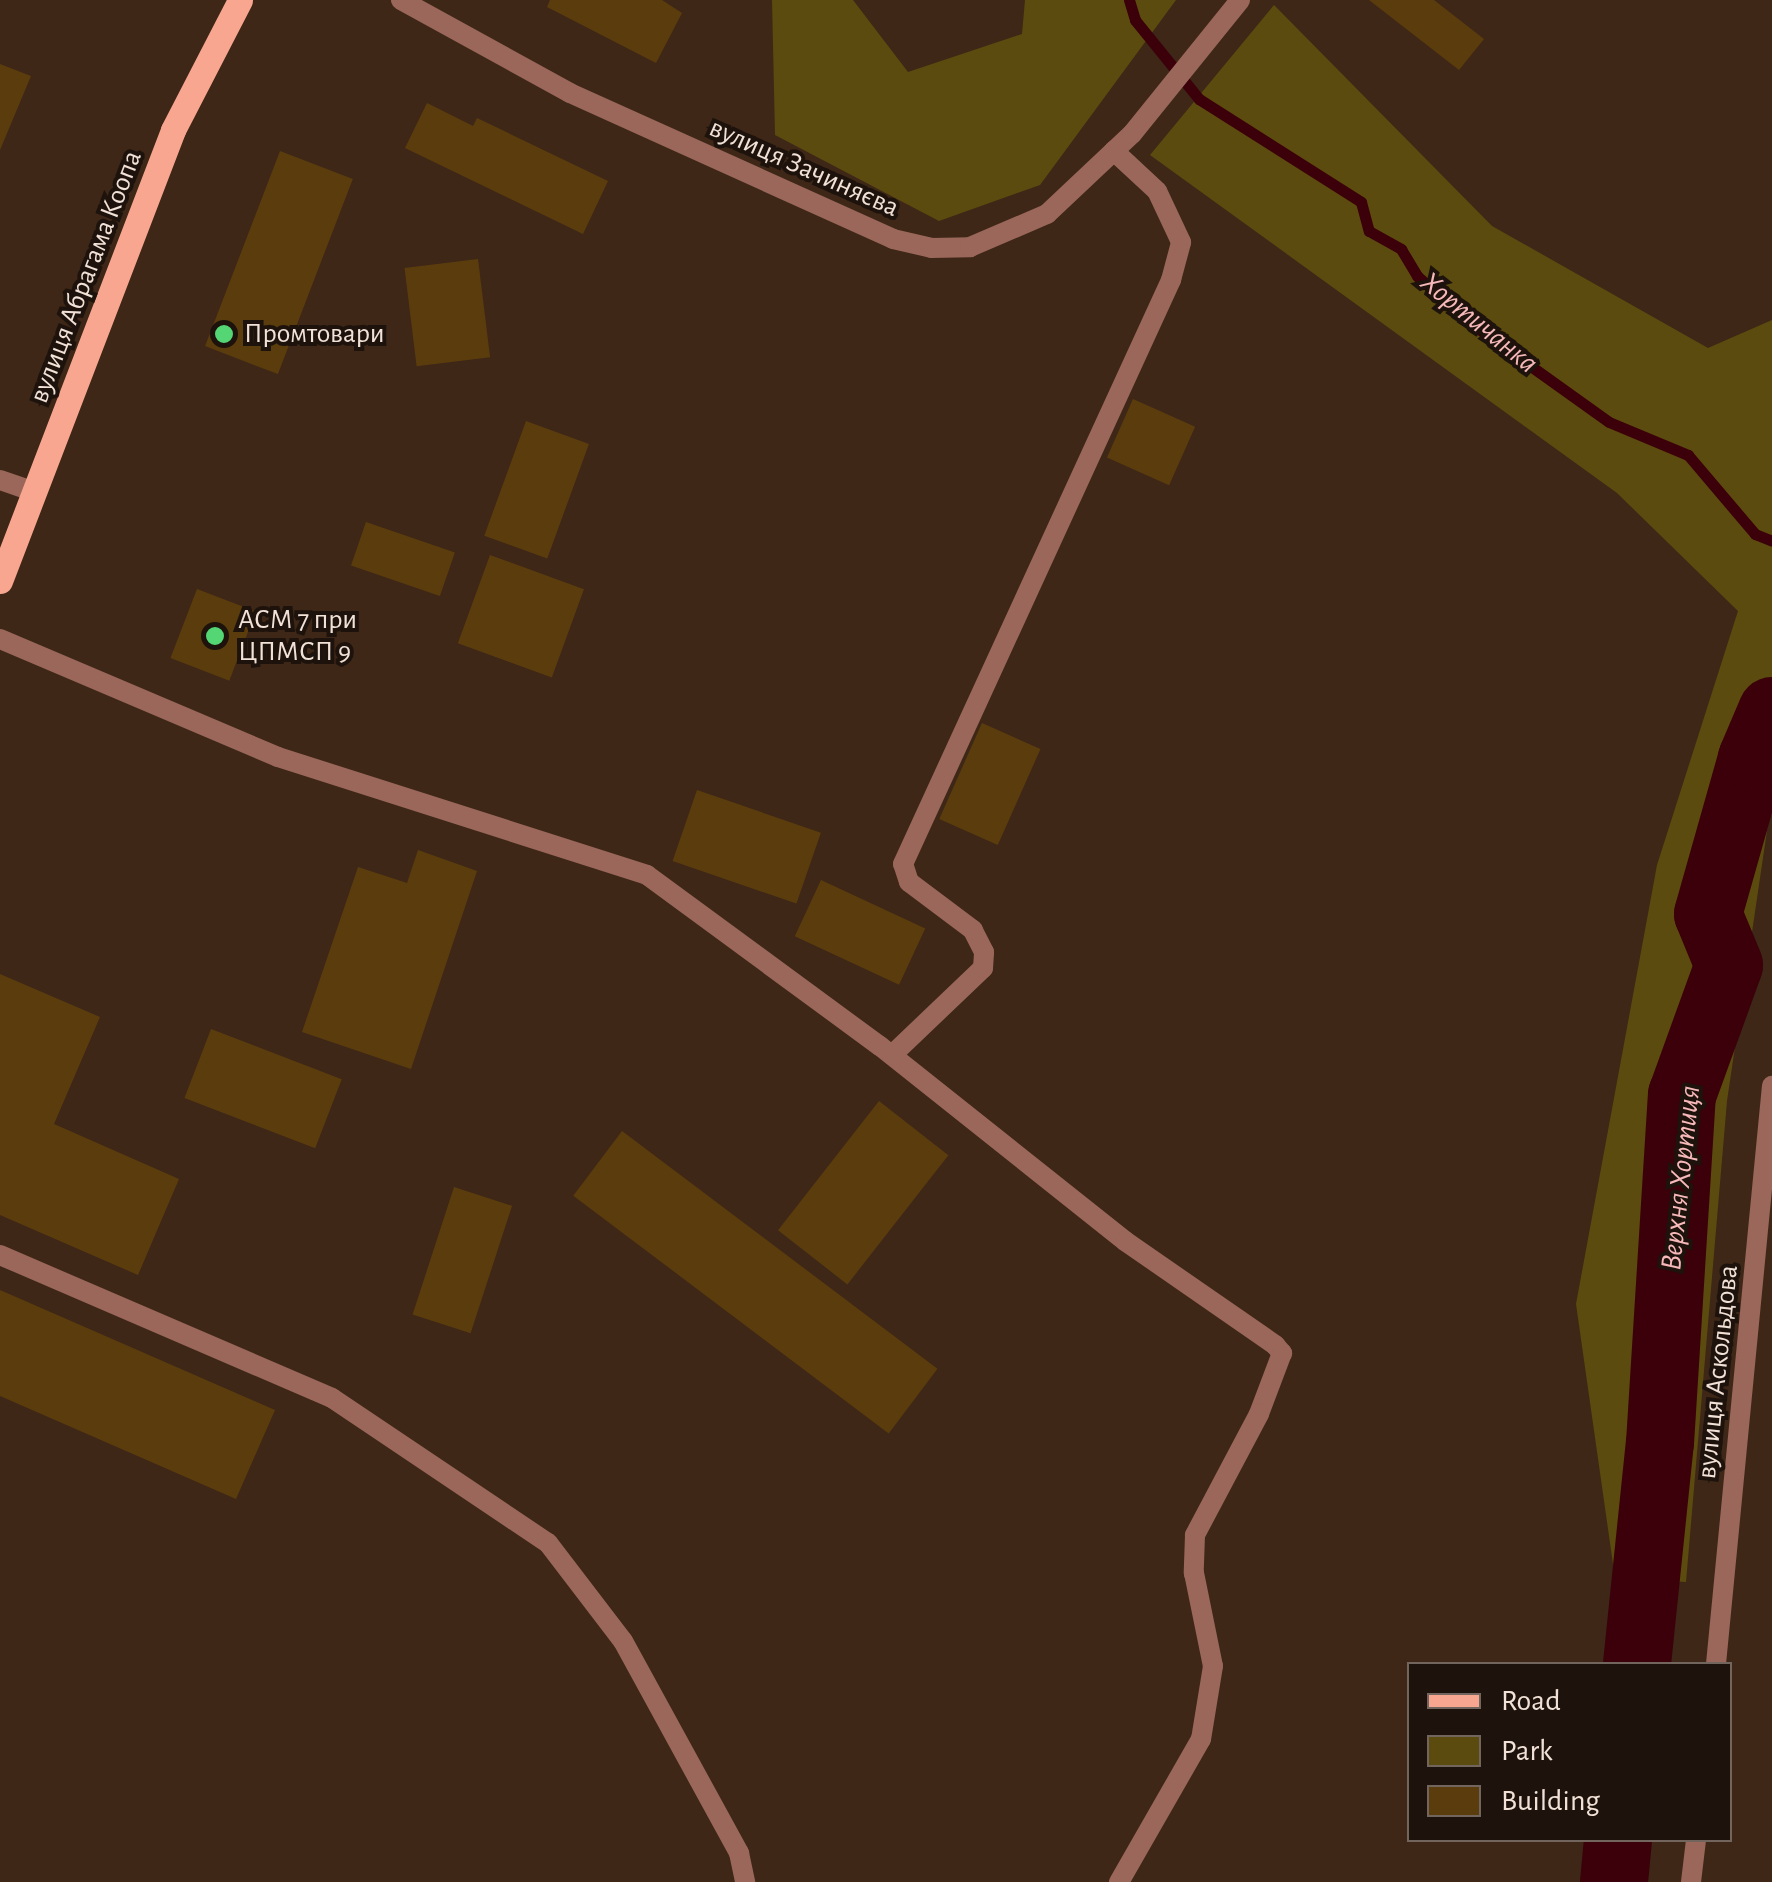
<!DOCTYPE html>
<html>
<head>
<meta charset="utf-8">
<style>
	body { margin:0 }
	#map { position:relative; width:1772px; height:1882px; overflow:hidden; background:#3e2717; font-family:"Alegreya Sans",sans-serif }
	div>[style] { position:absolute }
	.green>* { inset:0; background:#5c4b0e }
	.stream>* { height:11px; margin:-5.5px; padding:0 5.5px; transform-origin:5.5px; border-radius:5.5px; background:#3b000a }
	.river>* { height:68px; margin:-34px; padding:0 34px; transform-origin:34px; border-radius:34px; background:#3b000a }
	.building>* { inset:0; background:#5b3d0d; transform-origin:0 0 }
	.lane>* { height:20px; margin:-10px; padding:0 10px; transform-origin:10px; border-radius:10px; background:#9a675a }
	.street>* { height:20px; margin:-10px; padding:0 10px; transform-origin:10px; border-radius:10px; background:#9a675a }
	.primary>* { height:25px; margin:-12.5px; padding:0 12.5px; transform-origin:12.5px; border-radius:12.5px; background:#f9a690 }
	.dots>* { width:28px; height:28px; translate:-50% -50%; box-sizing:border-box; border:5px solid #1d130c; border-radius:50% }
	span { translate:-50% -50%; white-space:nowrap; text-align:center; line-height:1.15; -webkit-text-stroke:8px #1d130c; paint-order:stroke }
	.street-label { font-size:28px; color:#f1e1d7 }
	.poi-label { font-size:28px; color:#f1e1d7 }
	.left { translate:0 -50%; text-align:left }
	.water-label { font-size:30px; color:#f7b8b9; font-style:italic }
	.legend { position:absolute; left:1407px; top:1662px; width:325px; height:180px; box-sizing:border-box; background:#1d130c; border:2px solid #72655d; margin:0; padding:12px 18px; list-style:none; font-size:30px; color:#f1e1d7 }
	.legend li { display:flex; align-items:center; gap:20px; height:50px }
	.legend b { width:50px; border:2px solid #72655d }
</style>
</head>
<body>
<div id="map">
	<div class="green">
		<div style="clip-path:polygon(772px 0,853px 0,908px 72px,1022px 34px,1025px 0,1176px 0,1040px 185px,939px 221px,775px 135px)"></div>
		<div style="clip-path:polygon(1274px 5px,1492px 226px,1708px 348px,1772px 320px,1772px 797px,1727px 1101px,1686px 1582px,1615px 1578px,1576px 1304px,1657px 865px,1738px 611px,1617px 493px,1150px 155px)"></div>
	</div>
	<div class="stream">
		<div style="left:1129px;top:0;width:21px;rotate:73deg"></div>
		<div style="left:1135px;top:20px;width:102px;rotate:51deg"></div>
		<div style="left:1199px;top:99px;width:192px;rotate:32.4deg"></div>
		<div style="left:1361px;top:202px;width:30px;rotate:75deg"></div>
		<div style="left:1369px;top:231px;width:37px;rotate:29deg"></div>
		<div style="left:1401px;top:249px;width:31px;rotate:59deg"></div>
		<div style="left:1417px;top:276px;width:73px;rotate:41.1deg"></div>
		<div style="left:1472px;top:324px;width:168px;rotate:35.6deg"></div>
		<div style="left:1609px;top:422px;width:86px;rotate:22.7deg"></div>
		<div style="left:1688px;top:455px;width:104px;rotate:49.7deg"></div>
		<div style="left:1755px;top:534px;width:18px;rotate:22deg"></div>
	</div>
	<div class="river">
		<div style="left:1637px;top:1664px;width:222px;rotate:-84.1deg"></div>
		<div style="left:1660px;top:1443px;width:349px;rotate:-86.4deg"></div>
		<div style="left:1682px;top:1095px;width:138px;rotate:-70.1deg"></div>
		<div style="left:1729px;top:965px;width:55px;rotate:-112.4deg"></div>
		<div style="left:1708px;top:914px;width:162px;rotate:-74.2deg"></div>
		<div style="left:1752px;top:758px;width:51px;rotate:-66.9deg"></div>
		<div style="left:1614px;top:1882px;width:42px;rotate:-84.6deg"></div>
	</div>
	<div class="building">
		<div style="clip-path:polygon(550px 0,662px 0,682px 13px,656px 63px,547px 7px)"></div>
		<div style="clip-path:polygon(1369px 0,1434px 0,1484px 39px,1459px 70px)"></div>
		<div style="clip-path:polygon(0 64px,31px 76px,0 150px)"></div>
		<div style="clip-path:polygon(427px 103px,473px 126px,477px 118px,608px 181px,583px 234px,405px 148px)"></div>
		<div style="left:280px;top:151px;width:78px;height:209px;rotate:21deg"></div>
		<div style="left:478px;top:259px;width:99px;height:74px;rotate:83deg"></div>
		<div style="left:1133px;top:399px;width:68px;height:64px;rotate:24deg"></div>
		<div style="left:526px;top:421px;width:67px;height:122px;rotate:20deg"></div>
		<div style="left:366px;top:522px;width:94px;height:46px;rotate:19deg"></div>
		<div style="left:490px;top:555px;width:100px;height:94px;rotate:20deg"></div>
		<div style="left:197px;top:589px;width:63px;height:74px;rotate:21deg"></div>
		<div style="left:982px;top:723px;width:64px;height:105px;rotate:24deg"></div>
		<div style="left:697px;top:790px;width:131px;height:75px;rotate:19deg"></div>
		<div style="clip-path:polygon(418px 850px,477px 871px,411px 1069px,302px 1032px,358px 867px,407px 883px)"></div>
		<div style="left:821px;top:880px;width:115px;height:62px;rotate:25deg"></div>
		<div style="clip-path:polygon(0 974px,100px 1017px,54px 1124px,179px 1179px,138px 1275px,0 1215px)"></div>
		<div style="left:211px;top:1029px;width:140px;height:74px;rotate:21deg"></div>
		<div style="left:879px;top:1101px;width:88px;height:164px;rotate:38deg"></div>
		<div style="left:622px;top:1131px;width:395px;height:81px;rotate:37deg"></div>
		<div style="left:454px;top:1187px;width:61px;height:134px;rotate:18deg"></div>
		<div style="clip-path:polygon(0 1290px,275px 1410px,236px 1499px,0 1396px)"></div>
	</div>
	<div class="lane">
		<div style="left:0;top:639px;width:302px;rotate:23deg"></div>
		<div style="left:278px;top:757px;width:387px;rotate:17.7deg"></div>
		<div style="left:647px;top:875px;width:289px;rotate:36.3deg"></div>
		<div style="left:880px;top:1046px;width:313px;rotate:38.5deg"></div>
		<div style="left:1125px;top:1241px;width:183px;rotate:34.7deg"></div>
		<div style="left:1275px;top:1345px;width:11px;rotate:49deg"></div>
		<div style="left:1282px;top:1353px;width:65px;rotate:110.7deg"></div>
		<div style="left:1259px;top:1414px;width:137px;rotate:117.9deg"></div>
		<div style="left:1195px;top:1535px;width:38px;rotate:92deg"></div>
		<div style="left:1194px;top:1573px;width:95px;rotate:78.5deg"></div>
		<div style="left:1213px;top:1666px;width:74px;rotate:99.3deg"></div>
		<div style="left:1201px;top:1739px;width:165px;rotate:119.8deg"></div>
		<div style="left:892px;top:1055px;width:126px;rotate:-43.7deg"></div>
		<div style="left:983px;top:968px;width:16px;rotate:-86deg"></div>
		<div style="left:984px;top:952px;width:25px;rotate:-117deg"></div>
		<div style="left:973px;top:930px;width:80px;rotate:-143.1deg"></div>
		<div style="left:909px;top:882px;width:19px;rotate:-108deg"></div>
		<div style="left:903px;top:864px;width:643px;rotate:-65.35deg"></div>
		<div style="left:1171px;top:280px;width:39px;rotate:-75deg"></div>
		<div style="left:1181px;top:242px;width:56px;rotate:-115.2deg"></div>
		<div style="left:1157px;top:191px;width:59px;rotate:-137.1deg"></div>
		<div style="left:0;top:1255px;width:361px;rotate:23.3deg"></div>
		<div style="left:332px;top:1398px;width:260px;rotate:33.9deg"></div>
		<div style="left:548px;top:1543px;width:123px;rotate:52.6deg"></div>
		<div style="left:623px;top:1641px;width:242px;rotate:61.3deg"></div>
		<div style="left:739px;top:1853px;width:30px;rotate:78deg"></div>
	</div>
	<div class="street">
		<div style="left:401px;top:0;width:193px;rotate:28.8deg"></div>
		<div style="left:570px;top:93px;width:354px;rotate:24.3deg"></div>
		<div style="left:893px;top:239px;width:39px;rotate:13deg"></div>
		<div style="left:931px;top:248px;width:39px;rotate:-1deg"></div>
		<div style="left:970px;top:247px;width:84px;rotate:-23.2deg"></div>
		<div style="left:1047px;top:214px;width:117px;rotate:-43.3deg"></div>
		<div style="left:1132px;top:134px;width:172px;rotate:-51.1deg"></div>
		<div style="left:0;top:480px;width:37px;rotate:19deg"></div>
		<div style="left:1716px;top:1664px;width:581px;rotate:-84.47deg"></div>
		<div style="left:1691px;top:1882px;width:42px;rotate:-83.2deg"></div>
	</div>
	<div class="primary">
		<div style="left:0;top:581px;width:483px;rotate:-69deg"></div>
		<div style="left:173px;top:130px;width:146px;rotate:-62.7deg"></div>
	</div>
	<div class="dots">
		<div style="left:224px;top:334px;background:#53d673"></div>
		<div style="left:215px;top:636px;background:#53d673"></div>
	</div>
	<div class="street-label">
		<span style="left:804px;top:168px;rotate:24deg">вулиця Зачиняєва</span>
		<span style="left:86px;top:277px;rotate:-69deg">вулиця Абрагама Коопа</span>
		<span style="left:1718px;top:1372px;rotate:-84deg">вулиця Аскольдова</span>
	</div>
	<div class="poi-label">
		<span class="left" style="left:244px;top:334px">Промтовари</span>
		<span class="left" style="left:238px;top:636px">АСМ 7 при<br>ЦПМСП 9</span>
	</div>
	<div class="water-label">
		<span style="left:1479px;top:323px;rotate:39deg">Хортичанка</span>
		<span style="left:1681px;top:1178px;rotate:-84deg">Верхня Хортиця</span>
	</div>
	<ul class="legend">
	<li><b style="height:12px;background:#f9a690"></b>Road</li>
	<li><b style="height:28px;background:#5c4b0e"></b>Park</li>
	<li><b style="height:28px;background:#5b3d0d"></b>Building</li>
	</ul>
</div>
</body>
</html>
